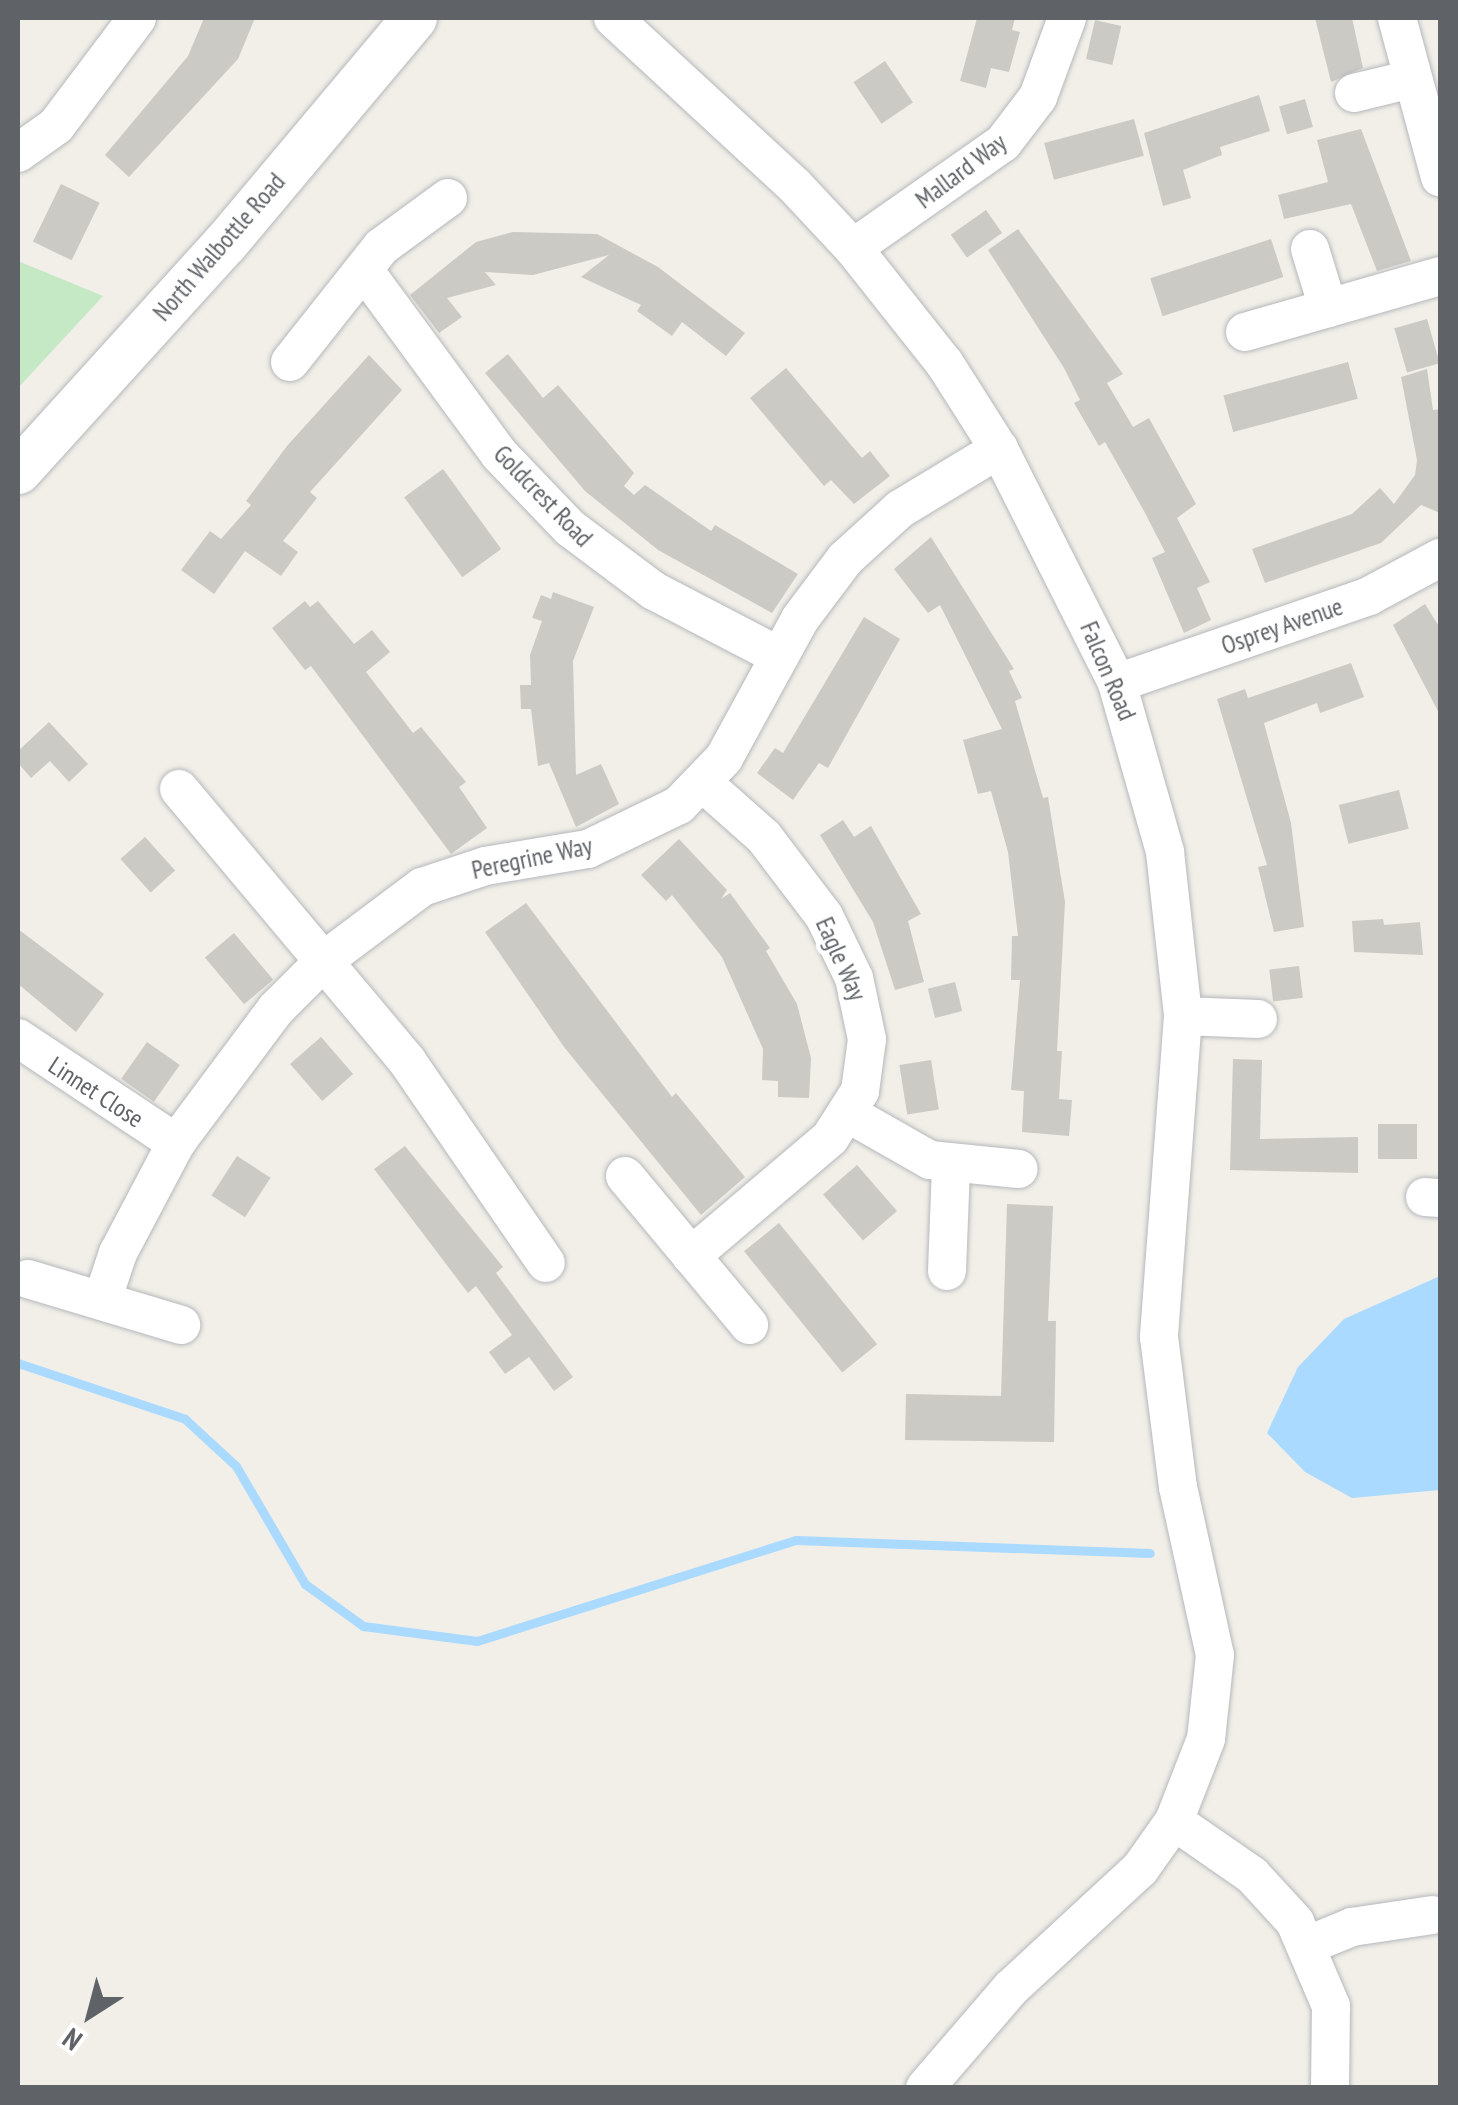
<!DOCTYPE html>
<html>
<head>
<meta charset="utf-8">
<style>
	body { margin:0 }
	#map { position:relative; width:1458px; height:2105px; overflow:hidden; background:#f1efe8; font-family:"PT Sans Narrow",sans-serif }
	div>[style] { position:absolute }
	.green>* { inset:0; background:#c5e8c5 }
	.water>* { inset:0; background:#aadaff }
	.stream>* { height:9px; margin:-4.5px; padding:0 4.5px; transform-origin:4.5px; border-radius:4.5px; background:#aadaff }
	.building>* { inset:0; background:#cccac5; transform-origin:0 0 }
	.roads { filter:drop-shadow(0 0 2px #b5b8bc) drop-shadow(0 0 2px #b5b8bc) }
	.minor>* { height:38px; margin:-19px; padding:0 19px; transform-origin:19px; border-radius:19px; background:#fff }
	.tertiary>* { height:45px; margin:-22.5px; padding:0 22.5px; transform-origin:22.5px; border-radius:22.5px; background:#fff }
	span { translate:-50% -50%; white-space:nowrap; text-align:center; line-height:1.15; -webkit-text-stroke:9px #fff; paint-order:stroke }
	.street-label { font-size:25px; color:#5f6368 }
	.frame { position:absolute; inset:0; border:20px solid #5f6368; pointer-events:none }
	.north { position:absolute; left:40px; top:1965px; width:100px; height:100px; -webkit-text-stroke:8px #fff; paint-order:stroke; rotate:216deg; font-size:28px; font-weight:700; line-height:40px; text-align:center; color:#5f6368 }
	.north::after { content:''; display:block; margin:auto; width:35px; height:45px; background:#5f6368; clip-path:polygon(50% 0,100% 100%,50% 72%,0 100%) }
</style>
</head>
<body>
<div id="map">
	<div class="green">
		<div style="clip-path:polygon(18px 261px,103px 296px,18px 388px)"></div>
	</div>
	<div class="water">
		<div style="clip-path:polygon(1440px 1276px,1440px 1490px,1352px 1498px,1305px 1472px,1267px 1433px,1298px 1367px,1344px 1319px)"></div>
	</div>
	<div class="stream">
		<div style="left:18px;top:1363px;width:176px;rotate:18.5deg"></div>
		<div style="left:185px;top:1419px;width:69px;rotate:42.7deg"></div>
		<div style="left:236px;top:1466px;width:137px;rotate:59.7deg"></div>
		<div style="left:305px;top:1584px;width:72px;rotate:35.9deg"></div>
		<div style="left:363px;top:1626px;width:115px;rotate:7.5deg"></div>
		<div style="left:477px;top:1641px;width:335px;rotate:-17.6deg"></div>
		<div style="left:796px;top:1540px;width:354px;rotate:2.1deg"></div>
	</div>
	<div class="building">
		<div style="clip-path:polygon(204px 18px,255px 18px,238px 59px,129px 177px,105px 155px,188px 56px)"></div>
		<div style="clip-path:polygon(977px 18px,1015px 18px,1012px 30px,1020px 32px,1009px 72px,991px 68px,986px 88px,960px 81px)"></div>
		<div style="clip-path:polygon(1315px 18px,1352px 18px,1363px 68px,1331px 82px)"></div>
		<div style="left:1095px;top:20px;width:27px;height:40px;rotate:13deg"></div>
		<div style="left:885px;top:61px;width:50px;height:38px;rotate:56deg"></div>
		<div style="clip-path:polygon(1259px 95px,1270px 131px,1220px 147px,1222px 155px,1183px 170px,1191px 198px,1163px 206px,1144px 133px)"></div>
		<div style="left:1305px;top:99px;width:29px;height:27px;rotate:74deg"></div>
		<div style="left:1134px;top:119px;width:38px;height:93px;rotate:75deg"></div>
		<div style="clip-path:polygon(1361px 129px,1411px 261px,1377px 271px,1351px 204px,1284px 219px,1278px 195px,1328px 182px,1317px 140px)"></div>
		<div style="left:61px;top:184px;width:43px;height:64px;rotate:26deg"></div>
		<div style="left:986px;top:210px;width:28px;height:43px;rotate:55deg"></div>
		<div style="clip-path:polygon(1018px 229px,1123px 374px,1107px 383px,1133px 427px,1149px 418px,1196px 504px,1177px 518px,1210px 582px,1197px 588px,1211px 620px,1184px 633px,1152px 558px,1165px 552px,1144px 511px,1105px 442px,1099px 446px,1074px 403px,1080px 400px,1064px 368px,988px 250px)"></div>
		<div style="clip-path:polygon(513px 232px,597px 234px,658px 267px,745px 333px,726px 356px,682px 322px,672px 336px,637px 311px,641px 305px,581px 277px,609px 255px,533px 275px,485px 272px,496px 285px,447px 298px,462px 317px,439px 333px,410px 295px,476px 242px)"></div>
		<div style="left:1271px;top:239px;width:40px;height:127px;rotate:72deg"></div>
		<div style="left:1427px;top:319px;width:46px;height:34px;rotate:74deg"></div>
		<div style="clip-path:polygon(508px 354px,543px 398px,558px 385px,634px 473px,624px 486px,634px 495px,645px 485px,711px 531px,715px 525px,798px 574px,772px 613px,658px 550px,585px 491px,485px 373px)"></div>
		<div style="clip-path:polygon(369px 355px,402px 390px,310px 492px,317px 498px,283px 541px,298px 552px,281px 576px,245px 551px,214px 594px,181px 570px,210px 531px,221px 539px,251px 505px,246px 501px,287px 446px)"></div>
		<div style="left:1348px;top:362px;width:38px;height:129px;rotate:75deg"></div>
		<div style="clip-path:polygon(786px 368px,862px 458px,870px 451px,890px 476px,854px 504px,831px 480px,824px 486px,750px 398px)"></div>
		<div style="clip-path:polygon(1427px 369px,1433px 410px,1440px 409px,1440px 513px,1421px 505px,1381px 543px,1265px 583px,1252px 549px,1352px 514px,1380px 488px,1394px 504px,1415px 475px,1417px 460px,1401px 377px)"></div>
		<div style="left:443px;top:469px;width:99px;height:48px;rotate:54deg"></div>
		<div style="clip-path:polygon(931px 537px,1014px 669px,1009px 671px,1022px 698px,1015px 701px,1043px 798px,1048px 797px,1065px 902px,1057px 1051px,1062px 1051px,1059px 1099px,1072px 1100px,1069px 1136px,1022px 1132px,1024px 1091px,1011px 1090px,1020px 980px,1011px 980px,1012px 936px,1018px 936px,1008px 852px,991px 791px,978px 794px,963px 740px,1002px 729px,940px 605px,928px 613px,894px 569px)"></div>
		<div style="clip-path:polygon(553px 592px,594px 607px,573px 661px,576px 775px,601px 764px,619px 804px,576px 827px,549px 763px,538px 766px,531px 709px,521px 709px,520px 685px,531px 685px,530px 655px,542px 621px,532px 618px,541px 595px,551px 599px)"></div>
		<div style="clip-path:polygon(305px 601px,310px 607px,318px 601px,354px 644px,372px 630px,390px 652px,366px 672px,413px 733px,421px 727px,466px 782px,459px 787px,487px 828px,451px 854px,311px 666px,305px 670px,272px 628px)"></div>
		<div style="clip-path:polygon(1425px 604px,1440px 628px,1440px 715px,1393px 625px)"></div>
		<div style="clip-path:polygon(864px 617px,900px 639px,828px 768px,819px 763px,793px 800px,757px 773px,775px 748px,783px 753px)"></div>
		<div style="clip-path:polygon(1351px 663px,1364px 697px,1320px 713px,1317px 703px,1264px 723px,1291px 823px,1304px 927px,1274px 932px,1258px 867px,1267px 865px,1217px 699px,1245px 689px,1248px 698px)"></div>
		<div style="clip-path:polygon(49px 722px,88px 764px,69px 782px,50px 761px,31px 778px,18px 763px,18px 751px)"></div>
		<div style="left:1399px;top:790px;width:40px;height:62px;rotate:76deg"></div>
		<div style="clip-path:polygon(843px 820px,854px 837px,871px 826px,921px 914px,908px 921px,924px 982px,895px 990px,873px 922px,820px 835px)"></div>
		<div style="left:145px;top:837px;width:45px;height:33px;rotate:48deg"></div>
		<div style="clip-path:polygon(679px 839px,727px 890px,721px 899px,730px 893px,770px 948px,766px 951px,797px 1004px,811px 1058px,809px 1098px,778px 1097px,778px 1081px,762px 1080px,763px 1049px,722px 957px,672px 895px,666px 901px,641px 875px)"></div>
		<div style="clip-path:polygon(526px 903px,672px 1097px,676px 1093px,745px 1177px,701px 1215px,564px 1047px,485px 932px)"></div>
		<div style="clip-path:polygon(1383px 919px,1384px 925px,1420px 922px,1423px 955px,1354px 952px,1352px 921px)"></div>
		<div style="clip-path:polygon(18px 929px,104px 994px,76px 1032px,18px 984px)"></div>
		<div style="left:234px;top:933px;width:61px;height:38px;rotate:50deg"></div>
		<div style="left:1299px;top:966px;width:32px;height:30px;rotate:83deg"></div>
		<div style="left:955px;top:982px;width:30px;height:28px;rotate:76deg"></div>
		<div style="left:321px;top:1037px;width:49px;height:41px;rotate:49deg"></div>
		<div style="left:147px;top:1042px;width:40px;height:45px;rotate:35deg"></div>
		<div style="clip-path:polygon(1233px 1059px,1262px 1060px,1260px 1139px,1358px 1137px,1358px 1173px,1230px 1170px)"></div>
		<div style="left:931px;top:1060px;width:50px;height:32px;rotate:81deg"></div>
		<div style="left:1378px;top:1124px;width:39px;height:35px"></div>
		<div style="clip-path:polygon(405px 1146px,503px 1267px,496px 1273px,573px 1377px,554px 1391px,529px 1357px,505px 1374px,489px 1352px,512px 1335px,476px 1286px,468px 1293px,374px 1169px)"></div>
		<div style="left:237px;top:1156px;width:40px;height:47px;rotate:33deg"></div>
		<div style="left:857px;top:1165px;width:61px;height:45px;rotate:49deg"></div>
		<div style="clip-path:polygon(1007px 1204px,1053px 1206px,1048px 1321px,1056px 1321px,1054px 1442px,905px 1440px,906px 1394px,1001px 1396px)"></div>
		<div style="left:779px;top:1223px;width:156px;height:45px;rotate:51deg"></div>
	</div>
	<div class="roads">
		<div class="minor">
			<div style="left:613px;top:18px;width:246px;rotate:42.7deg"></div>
			<div style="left:794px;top:185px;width:86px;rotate:46.9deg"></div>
			<div style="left:853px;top:248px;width:148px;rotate:51.6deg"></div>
			<div style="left:945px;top:364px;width:101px;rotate:57.6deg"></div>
			<div style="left:999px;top:449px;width:262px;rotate:63.2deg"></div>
			<div style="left:1117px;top:683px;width:176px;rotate:74.1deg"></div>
			<div style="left:1165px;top:852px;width:165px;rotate:83.7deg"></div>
			<div style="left:1183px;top:1016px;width:322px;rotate:94.3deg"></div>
			<div style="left:1159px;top:1337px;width:151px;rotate:82.8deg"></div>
			<div style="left:1178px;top:1487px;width:172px;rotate:77.6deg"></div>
			<div style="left:1215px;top:1655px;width:84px;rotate:96.1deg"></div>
			<div style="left:1206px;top:1739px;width:88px;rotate:111.3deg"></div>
			<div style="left:1174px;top:1821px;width:59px;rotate:125.3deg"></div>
			<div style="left:1140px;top:1869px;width:176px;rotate:137.3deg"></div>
			<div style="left:1011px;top:1988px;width:132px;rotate:130.7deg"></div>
			<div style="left:1397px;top:18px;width:165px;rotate:74.9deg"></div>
			<div style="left:1354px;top:93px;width:60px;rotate:-13.6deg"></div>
			<div style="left:18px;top:153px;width:47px;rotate:-35.4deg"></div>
			<div style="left:56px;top:126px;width:135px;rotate:-53.1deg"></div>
			<div style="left:853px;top:248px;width:183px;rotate:-35deg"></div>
			<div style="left:1003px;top:143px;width:58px;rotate:-52.7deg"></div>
			<div style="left:1038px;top:97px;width:84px;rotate:-69.8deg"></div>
			<div style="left:1310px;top:249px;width:62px;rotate:73deg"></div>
			<div style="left:364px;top:270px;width:228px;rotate:53.7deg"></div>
			<div style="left:499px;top:454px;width:103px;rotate:46.2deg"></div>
			<div style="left:570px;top:528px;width:105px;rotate:36.9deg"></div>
			<div style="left:654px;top:591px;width:141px;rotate:27.5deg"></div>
			<div style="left:1245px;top:332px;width:203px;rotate:-16deg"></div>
			<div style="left:290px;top:362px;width:147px;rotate:-51.6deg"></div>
			<div style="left:381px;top:247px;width:83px;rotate:-36.2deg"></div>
			<div style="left:1117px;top:683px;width:267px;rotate:-19deg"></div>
			<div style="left:1369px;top:596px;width:81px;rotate:-28.2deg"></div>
			<div style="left:179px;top:789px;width:355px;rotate:50deg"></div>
			<div style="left:407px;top:1061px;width:245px;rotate:55.5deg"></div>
			<div style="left:1183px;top:1016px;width:75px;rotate:2.3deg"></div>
			<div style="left:18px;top:1038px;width:190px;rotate:33.6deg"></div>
			<div style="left:849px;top:1114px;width:93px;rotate:29.6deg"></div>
			<div style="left:930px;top:1160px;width:89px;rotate:5.8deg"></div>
			<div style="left:625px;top:1176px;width:194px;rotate:50.2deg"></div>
			<div style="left:1425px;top:1197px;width:15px;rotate:4deg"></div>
			<div style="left:691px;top:1256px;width:182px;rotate:-40.3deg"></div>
			<div style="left:830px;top:1138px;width:56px;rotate:-57.4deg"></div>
			<div style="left:860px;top:1091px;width:52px;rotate:-82.3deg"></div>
			<div style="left:867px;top:1039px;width:62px;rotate:-102deg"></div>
			<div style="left:854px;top:978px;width:69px;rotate:-115.8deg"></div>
			<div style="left:824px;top:916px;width:99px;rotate:-127.2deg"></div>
			<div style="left:764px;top:837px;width:81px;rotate:-138.5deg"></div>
			<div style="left:947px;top:1271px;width:106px;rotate:-87.8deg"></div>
			<div style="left:28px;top:1279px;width:160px;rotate:16.7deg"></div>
			<div style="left:102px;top:1301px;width:51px;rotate:-71.6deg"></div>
			<div style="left:118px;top:1253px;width:124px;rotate:-62.2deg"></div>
			<div style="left:176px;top:1143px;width:167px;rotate:-53.3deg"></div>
			<div style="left:276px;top:1009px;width:71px;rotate:-45deg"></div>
			<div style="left:326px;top:959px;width:120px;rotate:-36.9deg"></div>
			<div style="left:422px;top:887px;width:66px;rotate:-18.4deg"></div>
			<div style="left:485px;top:866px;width:104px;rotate:-9.4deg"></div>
			<div style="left:588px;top:849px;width:101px;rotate:-25.8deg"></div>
			<div style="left:679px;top:805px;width:65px;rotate:-46.2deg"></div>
			<div style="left:724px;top:758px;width:158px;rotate:-61.3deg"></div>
			<div style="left:800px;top:619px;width:75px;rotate:-53.1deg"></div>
			<div style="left:845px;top:559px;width:74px;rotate:-42.3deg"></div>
			<div style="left:900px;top:509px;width:116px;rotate:-31.2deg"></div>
			<div style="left:1174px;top:1821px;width:95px;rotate:34.7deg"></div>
			<div style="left:1252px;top:1875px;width:64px;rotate:47.5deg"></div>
			<div style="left:1295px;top:1922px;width:91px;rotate:66.8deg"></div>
			<div style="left:1331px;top:2006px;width:82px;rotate:90.7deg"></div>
			<div style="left:1308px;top:1945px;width:48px;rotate:-22.2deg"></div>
			<div style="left:1352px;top:1927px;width:81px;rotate:-8.5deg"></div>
		</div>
		<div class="tertiary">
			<div style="left:18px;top:471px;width:308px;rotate:-47.8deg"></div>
			<div style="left:225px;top:243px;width:294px;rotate:-50deg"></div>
		</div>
	</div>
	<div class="street-label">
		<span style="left:961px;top:171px;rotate:-37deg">Mallard Way</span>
		<span style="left:219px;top:247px;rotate:-49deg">North Walbottle Road</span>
		<span style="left:543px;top:496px;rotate:46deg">Goldcrest Road</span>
		<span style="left:1282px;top:626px;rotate:-19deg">Osprey Avenue</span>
		<span style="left:1108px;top:671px;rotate:67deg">Falcon Road</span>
		<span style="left:532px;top:858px;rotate:-12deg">Peregrine Way</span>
		<span style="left:841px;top:959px;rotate:66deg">Eagle Way</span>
		<span style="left:96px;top:1092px;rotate:33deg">Linnet Close</span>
	</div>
	<div class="frame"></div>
	<div class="north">N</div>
</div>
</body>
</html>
